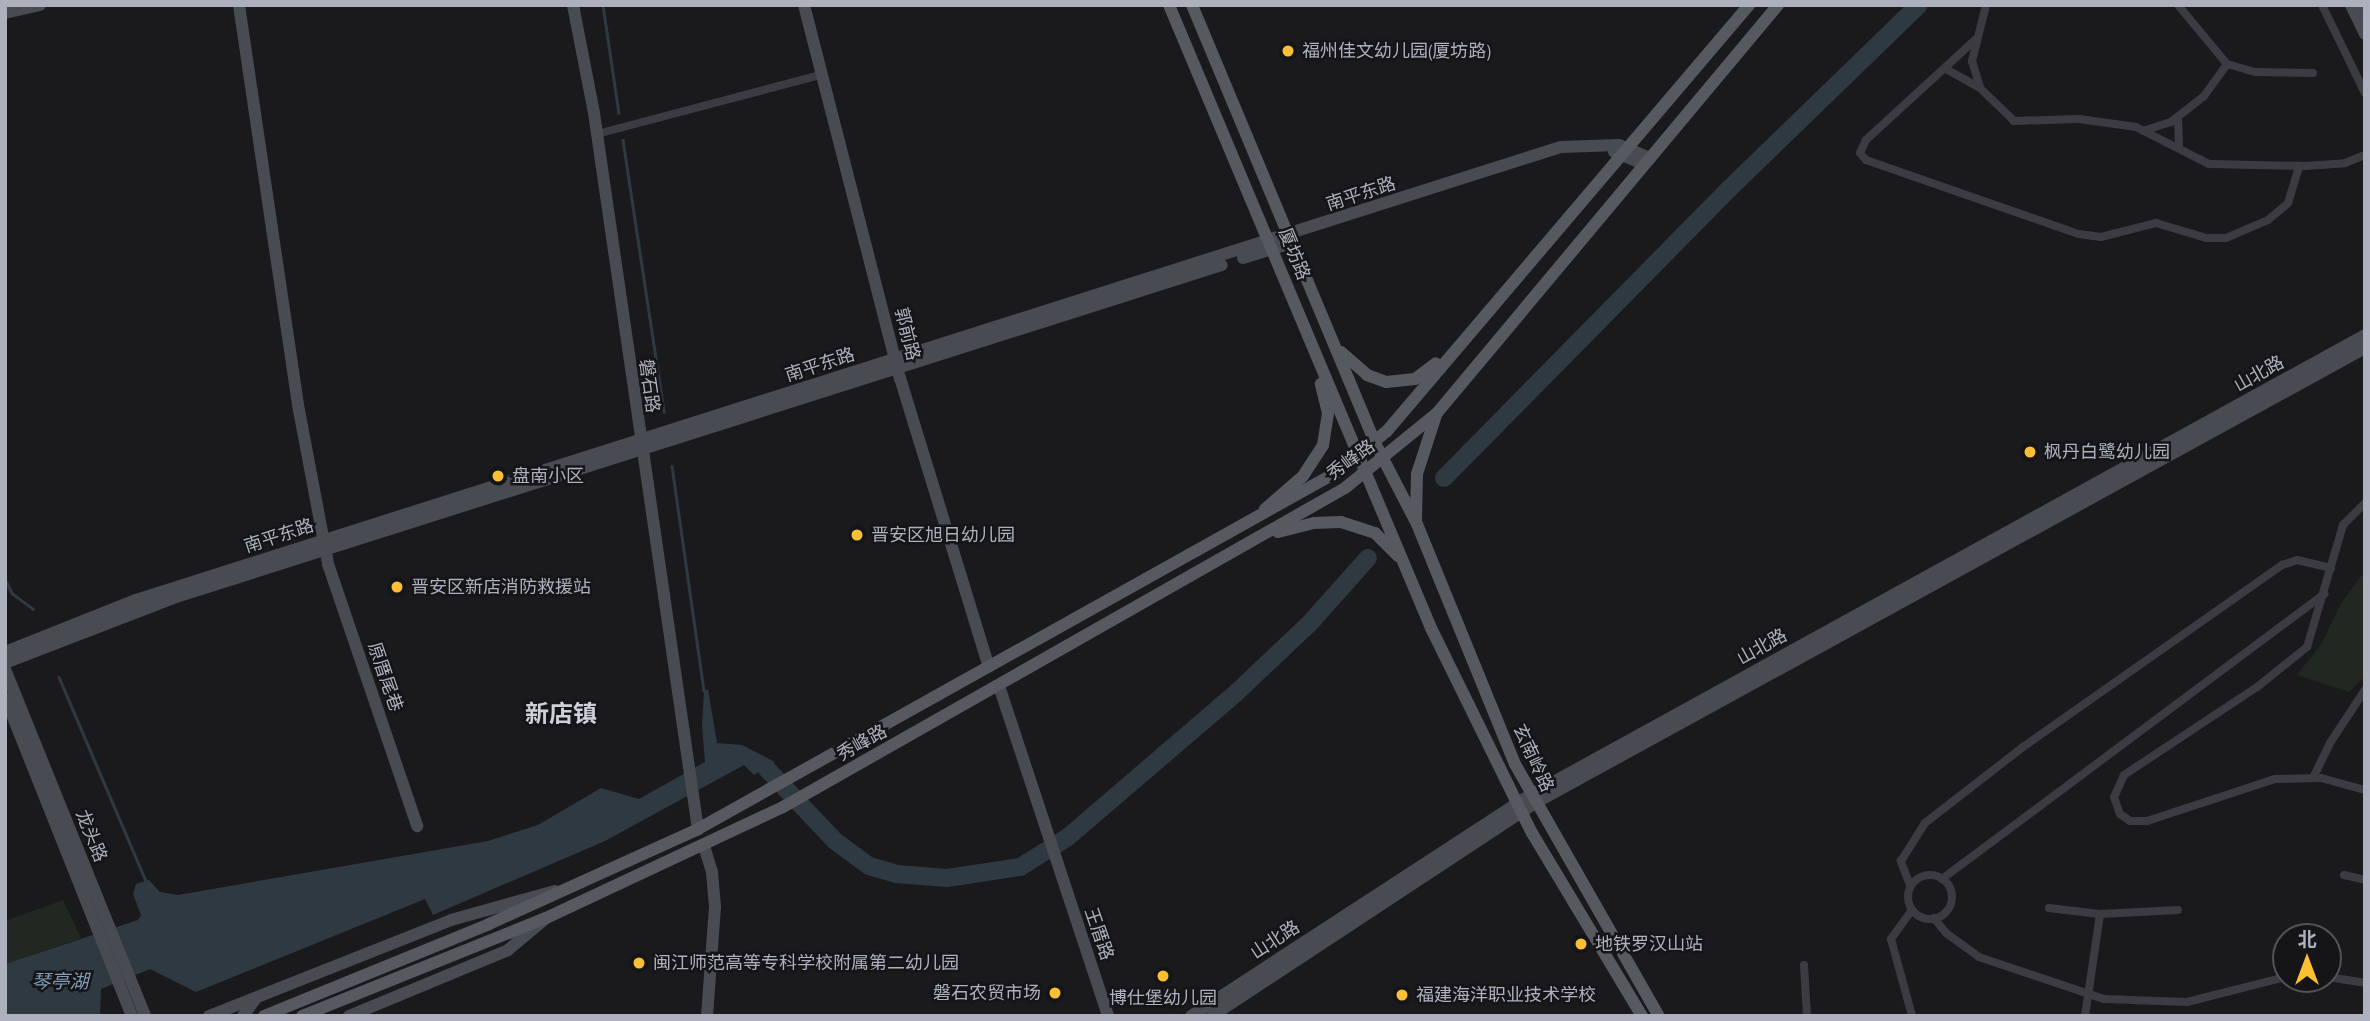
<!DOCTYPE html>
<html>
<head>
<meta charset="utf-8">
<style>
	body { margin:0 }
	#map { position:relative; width:2370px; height:1021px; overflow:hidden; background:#1a1a1d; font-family:"PT Sans Narrow","Noto Sans SC",sans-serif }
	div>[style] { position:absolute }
	.green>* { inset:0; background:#202821 }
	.water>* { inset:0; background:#2f3942 }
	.stream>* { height:2.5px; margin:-1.25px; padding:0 1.25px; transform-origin:1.25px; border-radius:1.25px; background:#2f3942 }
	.river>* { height:18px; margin:-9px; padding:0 9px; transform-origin:9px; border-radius:9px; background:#2f3942 }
	.street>* { height:8px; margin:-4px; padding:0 4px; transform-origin:4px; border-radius:4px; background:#3b3c42 }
	.street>.ring { margin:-4px; padding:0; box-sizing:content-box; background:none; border:8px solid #3b3c42; border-radius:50% }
	.secondary>* { height:12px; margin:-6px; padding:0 6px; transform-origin:6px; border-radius:6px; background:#494b52 }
	.primary>* { height:12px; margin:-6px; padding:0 6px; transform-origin:6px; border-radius:6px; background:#575961 }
	.dots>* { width:19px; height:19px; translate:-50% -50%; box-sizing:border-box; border:4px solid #151518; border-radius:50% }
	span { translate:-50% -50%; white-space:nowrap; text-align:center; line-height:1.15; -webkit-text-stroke:5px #151518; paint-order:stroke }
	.poi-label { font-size:18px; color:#acb1bd }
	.left { translate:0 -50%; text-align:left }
	.right { translate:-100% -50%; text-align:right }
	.street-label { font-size:18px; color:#acb1bd }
	.water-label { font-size:19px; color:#829eb9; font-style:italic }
	.district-label { font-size:24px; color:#ced0d9; font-weight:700 }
	.frame { position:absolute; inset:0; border:7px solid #acb1bd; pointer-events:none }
	.north { position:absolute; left:2272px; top:923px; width:70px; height:70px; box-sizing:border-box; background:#151518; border:2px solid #51535a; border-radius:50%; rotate:0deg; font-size:19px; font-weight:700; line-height:28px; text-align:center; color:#acb1bd }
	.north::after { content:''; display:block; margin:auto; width:24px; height:32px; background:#fbbf34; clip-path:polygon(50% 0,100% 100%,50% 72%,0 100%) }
</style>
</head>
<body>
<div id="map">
	<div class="green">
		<div style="clip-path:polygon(2365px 571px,2365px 676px,2349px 692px,2297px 675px,2322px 643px,2341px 603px)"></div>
		<div style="clip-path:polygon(63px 900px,81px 938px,5px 964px,5px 921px)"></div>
	</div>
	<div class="water">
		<div style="clip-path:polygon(708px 689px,717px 743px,742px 745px,775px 762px,754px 775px,744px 765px,605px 841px,433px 915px,425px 899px,196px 992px,150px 969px,101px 989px,100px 1016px,5px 1016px,5px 964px,138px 920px,141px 915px,133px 894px,136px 884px,149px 880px,160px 892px,178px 895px,488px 841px,538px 825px,601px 788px,639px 799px,705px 762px,702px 725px,704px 691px)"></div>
	</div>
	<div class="stream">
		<div style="left:603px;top:5px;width:109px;rotate:81.6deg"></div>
		<div style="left:623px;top:140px;width:275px;rotate:81.4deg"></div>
		<div style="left:672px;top:466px;width:227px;rotate:81.9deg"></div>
		<div style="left:5px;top:579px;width:16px;rotate:63deg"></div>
		<div style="left:12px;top:593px;width:26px;rotate:37deg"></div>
		<div style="left:59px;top:677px;width:224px;rotate:66.9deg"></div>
	</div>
	<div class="river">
		<div style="left:1444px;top:478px;width:406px;rotate:-45.4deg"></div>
		<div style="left:1729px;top:189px;width:264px;rotate:-44.1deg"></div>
		<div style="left:766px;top:768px;width:100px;rotate:46.6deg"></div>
		<div style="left:835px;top:841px;width:42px;rotate:36.3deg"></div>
		<div style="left:869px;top:866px;width:29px;rotate:16deg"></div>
		<div style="left:897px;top:874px;width:50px;rotate:4.6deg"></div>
		<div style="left:947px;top:878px;width:74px;rotate:-8.6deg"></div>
		<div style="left:1020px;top:867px;width:57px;rotate:-32deg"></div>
		<div style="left:1068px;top:837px;width:223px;rotate:-40.6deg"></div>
		<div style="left:1237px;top:692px;width:100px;rotate:-43.4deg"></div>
		<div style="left:1310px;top:623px;width:87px;rotate:-48.3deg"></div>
	</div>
	<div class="street">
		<div style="left:1986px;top:5px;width:58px;rotate:104deg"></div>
		<div style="left:1972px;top:61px;width:28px;rotate:73deg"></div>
		<div style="left:1980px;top:88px;width:47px;rotate:44.1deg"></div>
		<div style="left:2014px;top:121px;width:65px;rotate:-1.8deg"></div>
		<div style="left:2079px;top:119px;width:58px;rotate:8deg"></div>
		<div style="left:2136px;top:127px;width:82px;rotate:26.9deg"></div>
		<div style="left:2209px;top:164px;width:97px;rotate:1.2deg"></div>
		<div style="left:2306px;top:166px;width:39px;rotate:-4deg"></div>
		<div style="left:2345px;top:163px;width:22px;rotate:-22deg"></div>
		<div style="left:2178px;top:5px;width:77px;rotate:50.3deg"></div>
		<div style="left:2227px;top:64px;width:29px;rotate:16deg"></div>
		<div style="left:2255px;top:72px;width:58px;rotate:1deg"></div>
		<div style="left:2322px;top:5px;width:98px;rotate:64deg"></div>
		<div style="left:1975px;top:40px;width:148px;rotate:137.5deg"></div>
		<div style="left:1866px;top:140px;width:14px;rotate:115deg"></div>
		<div style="left:1860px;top:153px;width:9px;rotate:49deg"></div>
		<div style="left:1866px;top:160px;width:225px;rotate:19.2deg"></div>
		<div style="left:2079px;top:234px;width:22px;rotate:8deg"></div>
		<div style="left:2101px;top:237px;width:57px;rotate:-14.3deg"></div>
		<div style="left:2156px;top:223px;width:52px;rotate:16.7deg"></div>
		<div style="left:2206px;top:238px;width:20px"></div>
		<div style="left:2226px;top:238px;width:46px;rotate:-23.2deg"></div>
		<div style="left:2268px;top:220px;width:26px;rotate:-40deg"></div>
		<div style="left:2288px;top:203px;width:39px;rotate:-73deg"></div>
		<div style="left:1946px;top:69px;width:39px;rotate:29deg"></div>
		<div style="left:2178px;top:117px;width:29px;rotate:88deg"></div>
		<div style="left:2143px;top:131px;width:29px;rotate:-18deg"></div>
		<div style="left:2171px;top:122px;width:42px;rotate:-38.2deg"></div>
		<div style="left:2204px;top:96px;width:39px;rotate:-54deg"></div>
		<div style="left:597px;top:134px;width:232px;rotate:-14.8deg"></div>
		<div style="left:2365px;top:503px;width:31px;rotate:135deg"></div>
		<div style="left:2343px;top:525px;width:127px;rotate:106.4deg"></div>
		<div style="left:2307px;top:647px;width:64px;rotate:141.3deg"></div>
		<div style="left:2257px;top:687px;width:159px;rotate:146.5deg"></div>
		<div style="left:2124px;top:775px;width:24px;rotate:114deg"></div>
		<div style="left:2114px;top:797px;width:18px;rotate:71deg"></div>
		<div style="left:2120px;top:814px;width:12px;rotate:35deg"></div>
		<div style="left:2130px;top:821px;width:17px"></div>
		<div style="left:2147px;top:821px;width:135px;rotate:-18.2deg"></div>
		<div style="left:2275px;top:779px;width:46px;rotate:-1.2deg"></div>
		<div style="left:2321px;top:778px;width:46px;rotate:15.3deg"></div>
		<div style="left:2313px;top:778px;width:39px;rotate:-64deg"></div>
		<div style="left:2330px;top:743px;width:64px;rotate:-56.6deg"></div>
		<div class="ring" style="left:1908px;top:875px;width:36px;height:36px"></div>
		<div style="left:2344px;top:875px;width:22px;rotate:13deg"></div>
		<div style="left:1942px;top:879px;width:477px;rotate:-36.7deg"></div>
		<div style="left:1910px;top:885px;width:26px;rotate:-111deg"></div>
		<div style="left:1901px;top:861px;width:45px;rotate:-57.7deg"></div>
		<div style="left:1925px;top:823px;width:124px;rotate:-37.8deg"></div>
		<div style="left:2023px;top:747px;width:317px;rotate:-35.1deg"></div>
		<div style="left:2282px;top:565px;width:16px;rotate:-18deg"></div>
		<div style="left:2297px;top:560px;width:35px;rotate:13deg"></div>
		<div style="left:2049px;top:908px;width:51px;rotate:6.7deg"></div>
		<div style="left:2100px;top:914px;width:78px;rotate:-2.9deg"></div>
		<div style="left:1912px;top:910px;width:36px;rotate:126deg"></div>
		<div style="left:1891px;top:939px;width:80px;rotate:74.7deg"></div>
		<div style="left:1934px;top:918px;width:19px;rotate:51deg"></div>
		<div style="left:1946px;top:933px;width:41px;rotate:36deg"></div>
		<div style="left:1979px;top:957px;width:132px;rotate:18.6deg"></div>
		<div style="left:2104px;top:999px;width:83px;rotate:2.1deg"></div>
		<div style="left:2187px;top:1002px;width:102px;rotate:-14.2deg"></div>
		<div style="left:1804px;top:965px;width:51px;rotate:86.6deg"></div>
		<div style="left:2328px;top:977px;width:37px;rotate:9deg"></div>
		<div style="left:2085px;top:1016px;width:103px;rotate:-81.6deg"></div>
	</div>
	<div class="secondary">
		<div style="left:239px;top:5px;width:409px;rotate:81.6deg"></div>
		<div style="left:299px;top:410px;width:157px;rotate:79.3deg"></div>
		<div style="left:328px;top:564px;width:277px;rotate:71.2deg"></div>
		<div style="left:573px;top:5px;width:110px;rotate:79deg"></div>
		<div style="left:594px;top:113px;width:724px;rotate:81.74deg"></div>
		<div style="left:804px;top:5px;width:385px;rotate:75.6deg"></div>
		<div style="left:900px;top:378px;width:302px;rotate:72.9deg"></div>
		<div style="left:2351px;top:5px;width:32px;rotate:64deg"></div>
		<div style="left:2363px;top:5px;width:5px;rotate:68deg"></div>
		<div style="left:5px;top:13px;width:36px;rotate:-13deg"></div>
		<div style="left:1614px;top:152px;width:32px;rotate:22deg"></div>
		<div style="left:1243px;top:258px;width:54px;rotate:-17.1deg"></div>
		<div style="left:5px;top:652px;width:141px;rotate:-21.7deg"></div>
		<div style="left:136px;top:600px;width:1495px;rotate:-17.64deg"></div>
		<div style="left:1561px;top:147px;width:58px;rotate:-2deg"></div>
		<div style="left:1619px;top:145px;width:34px;rotate:23deg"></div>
		<div style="left:5px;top:663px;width:183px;rotate:-21.1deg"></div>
		<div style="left:176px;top:597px;width:1097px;rotate:-17.61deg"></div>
		<div style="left:5px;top:669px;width:374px;rotate:68deg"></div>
		<div style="left:999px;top:686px;width:348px;rotate:71.7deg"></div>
		<div style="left:5px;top:697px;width:343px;rotate:68.3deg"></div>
		<div style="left:704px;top:846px;width:27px;rotate:73deg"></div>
		<div style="left:712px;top:872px;width:35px;rotate:85deg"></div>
		<div style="left:715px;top:907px;width:109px;rotate:94.2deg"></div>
		<div style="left:209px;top:1016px;width:260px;rotate:-21.6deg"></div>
		<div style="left:451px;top:920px;width:108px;rotate:-15.6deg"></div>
		<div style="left:243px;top:1016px;width:22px;rotate:-54deg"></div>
		<div style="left:349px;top:1016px;width:172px;rotate:-22.5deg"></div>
		<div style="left:508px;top:950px;width:48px;rotate:-40deg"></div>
		<div style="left:1191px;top:1016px;width:405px;rotate:-33.1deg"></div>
		<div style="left:1530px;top:795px;width:953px;rotate:-28.85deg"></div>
		<div style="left:1212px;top:1016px;width:387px;rotate:-33.4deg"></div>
		<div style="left:1535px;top:803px;width:947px;rotate:-28.73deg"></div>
	</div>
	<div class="primary">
		<div style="left:1169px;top:5px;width:676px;rotate:67.19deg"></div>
		<div style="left:1431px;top:628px;width:229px;rotate:63.8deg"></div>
		<div style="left:1532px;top:833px;width:214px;rotate:59deg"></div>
		<div style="left:1192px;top:5px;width:475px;rotate:67.3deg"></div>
		<div style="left:1375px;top:443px;width:91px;rotate:62.6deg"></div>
		<div style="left:1417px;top:524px;width:259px;rotate:67.8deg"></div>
		<div style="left:1515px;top:764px;width:290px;rotate:60.3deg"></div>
		<div style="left:1341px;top:352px;width:35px;rotate:41deg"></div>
		<div style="left:1367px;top:375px;width:20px;rotate:20deg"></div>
		<div style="left:1386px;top:382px;width:29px;rotate:-6deg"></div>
		<div style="left:1415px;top:379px;width:26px;rotate:-37deg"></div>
		<div style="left:1265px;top:509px;width:50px;rotate:-41deg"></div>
		<div style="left:1303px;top:476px;width:37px;rotate:-57deg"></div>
		<div style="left:1323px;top:445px;width:32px;rotate:-81deg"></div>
		<div style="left:1328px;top:413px;width:30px;rotate:-104deg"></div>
		<div style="left:1416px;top:520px;width:46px;rotate:-88.8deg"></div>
		<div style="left:1417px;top:474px;width:62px;rotate:-72.1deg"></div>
		<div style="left:1278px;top:532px;width:37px;rotate:-14deg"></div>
		<div style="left:1314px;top:523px;width:27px;rotate:-2deg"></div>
		<div style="left:1341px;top:522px;width:36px;rotate:18deg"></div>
		<div style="left:1375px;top:533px;width:33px;rotate:45deg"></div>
		<div style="left:264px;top:1016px;width:243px;rotate:-22.2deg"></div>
		<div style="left:489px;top:924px;width:230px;rotate:-24.4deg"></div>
		<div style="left:698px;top:829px;width:732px;rotate:-29.19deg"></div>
		<div style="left:1337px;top:472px;width:65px;rotate:-39.4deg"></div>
		<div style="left:1387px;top:431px;width:559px;rotate:-49.64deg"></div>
		<div style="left:302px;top:1016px;width:263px;rotate:-21.9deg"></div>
		<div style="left:546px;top:918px;width:262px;rotate:-25.1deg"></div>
		<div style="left:783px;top:807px;width:646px;rotate:-29.58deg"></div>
		<div style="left:1345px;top:488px;width:119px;rotate:-39.2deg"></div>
		<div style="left:1437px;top:413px;width:532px;rotate:-50.11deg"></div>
	</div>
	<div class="dots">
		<div style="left:1288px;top:51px;background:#fbbf34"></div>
		<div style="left:2030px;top:452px;background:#fbbf34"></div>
		<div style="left:498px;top:476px;background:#fbbf34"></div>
		<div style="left:857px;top:535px;background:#fbbf34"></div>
		<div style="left:397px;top:587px;background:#fbbf34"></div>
		<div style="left:1581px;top:944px;background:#fbbf34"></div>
		<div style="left:639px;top:963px;background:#fbbf34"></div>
		<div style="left:1163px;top:976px;background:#fbbf34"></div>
		<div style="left:1055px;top:993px;background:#fbbf34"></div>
		<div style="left:1402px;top:995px;background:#fbbf34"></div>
	</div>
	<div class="poi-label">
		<span class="left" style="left:1302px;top:51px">福州佳文幼儿园(厦坊路)</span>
		<span class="left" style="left:2044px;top:452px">枫丹白鹭幼儿园</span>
		<span class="left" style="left:512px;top:476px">盘南小区</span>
		<span class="left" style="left:871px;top:535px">晋安区旭日幼儿园</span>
		<span class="left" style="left:411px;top:587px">晋安区新店消防救援站</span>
		<span class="left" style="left:1595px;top:944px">地铁罗汉山站</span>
		<span class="left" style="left:653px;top:963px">闽江师范高等专科学校附属第二幼儿园</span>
		<span class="right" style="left:1041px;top:993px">磐石农贸市场</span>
		<span class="left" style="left:1416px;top:995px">福建海洋职业技术学校</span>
		<span style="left:1163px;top:998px">博仕堡幼儿园</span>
	</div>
	<div class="street-label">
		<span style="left:1361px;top:194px;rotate:-18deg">南平东路</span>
		<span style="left:1294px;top:254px;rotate:68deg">厦坊路</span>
		<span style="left:907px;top:334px;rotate:76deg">郭前路</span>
		<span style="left:820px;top:365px;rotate:-18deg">南平东路</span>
		<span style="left:2259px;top:374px;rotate:-29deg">山北路</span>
		<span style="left:649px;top:386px;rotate:82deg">磐石路</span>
		<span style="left:1351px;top:460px;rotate:-36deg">秀峰路</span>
		<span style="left:279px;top:536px;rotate:-18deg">南平东路</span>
		<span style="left:1762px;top:647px;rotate:-29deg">山北路</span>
		<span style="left:385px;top:677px;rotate:71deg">原厝尾巷</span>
		<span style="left:862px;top:743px;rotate:-29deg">秀峰路</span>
		<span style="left:1533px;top:758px;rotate:65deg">玄南岭路</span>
		<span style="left:91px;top:836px;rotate:68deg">龙头路</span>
		<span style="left:1099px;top:934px;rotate:71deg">王厝路</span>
		<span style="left:1275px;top:940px;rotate:-33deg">山北路</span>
	</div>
	<div class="water-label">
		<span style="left:60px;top:982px">琴亭湖</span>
	</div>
	<div class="district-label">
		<span style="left:561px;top:714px">新店镇</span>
	</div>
	<div class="frame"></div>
	<div class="north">北</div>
</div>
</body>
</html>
